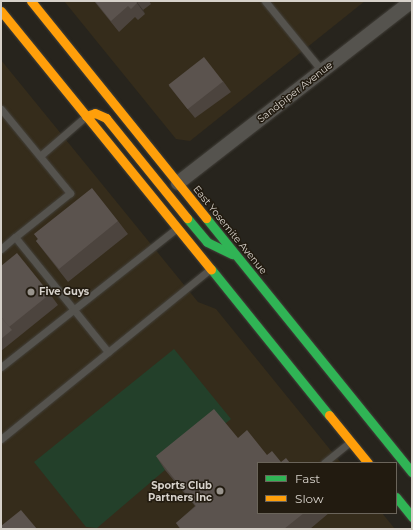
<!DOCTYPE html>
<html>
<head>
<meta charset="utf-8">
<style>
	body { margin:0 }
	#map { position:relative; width:413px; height:530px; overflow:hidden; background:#27241d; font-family:Montserrat,sans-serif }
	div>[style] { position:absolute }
	.built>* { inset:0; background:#352c1b }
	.green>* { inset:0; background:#23402a }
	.roads { filter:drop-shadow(0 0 1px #43403a) drop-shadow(0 0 1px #43403a) }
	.lane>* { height:7px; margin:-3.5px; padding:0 3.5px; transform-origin:3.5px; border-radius:3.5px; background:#55534e }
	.street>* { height:14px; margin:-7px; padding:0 7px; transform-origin:7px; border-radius:7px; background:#55534e }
	.fast>* { height:9px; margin:-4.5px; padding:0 4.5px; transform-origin:4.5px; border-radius:4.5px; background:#30b455 }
	.slow>* { height:9px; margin:-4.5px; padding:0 4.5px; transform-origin:4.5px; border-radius:4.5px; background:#ff9f0a }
	.wall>* { inset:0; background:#4c443e }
	.shaded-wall>* { inset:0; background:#37312b }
	.building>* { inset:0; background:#5b534e; transform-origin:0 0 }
	.dots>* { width:11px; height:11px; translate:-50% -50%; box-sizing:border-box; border:2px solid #221b10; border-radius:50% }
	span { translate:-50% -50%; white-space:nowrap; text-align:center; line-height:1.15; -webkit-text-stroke:3px #221b10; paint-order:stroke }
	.street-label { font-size:10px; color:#d6d1ca }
	.poi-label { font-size:10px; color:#d6d1ca; font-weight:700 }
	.left { translate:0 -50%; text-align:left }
	.right { translate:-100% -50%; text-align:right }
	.frame { position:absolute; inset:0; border:2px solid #d6d1ca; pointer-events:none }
	.legend { position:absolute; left:257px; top:462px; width:140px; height:52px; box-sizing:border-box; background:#221b10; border:1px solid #6a645a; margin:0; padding:5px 7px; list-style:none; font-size:12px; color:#d6d1ca }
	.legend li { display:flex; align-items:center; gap:8px; height:20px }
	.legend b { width:20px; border:1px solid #6a645a }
</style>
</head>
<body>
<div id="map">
	<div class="built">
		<div style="clip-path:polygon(64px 1px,365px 1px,190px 141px,176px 139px)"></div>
		<div style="clip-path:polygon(1px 60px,198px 302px,216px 309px,341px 463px,258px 463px,258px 513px,382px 513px,395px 529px,1px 529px)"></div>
	</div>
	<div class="green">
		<div style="clip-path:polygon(174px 349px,231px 419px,165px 470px,97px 528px,86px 527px,34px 462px)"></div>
	</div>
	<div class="roads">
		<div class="lane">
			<div style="left:265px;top:1px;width:90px;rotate:50.8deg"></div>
			<div style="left:1px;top:109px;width:109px;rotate:50.6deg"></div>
			<div style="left:70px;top:193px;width:70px;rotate:141.3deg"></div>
			<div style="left:15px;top:237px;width:148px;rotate:51deg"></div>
			<div style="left:40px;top:156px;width:60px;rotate:-40.9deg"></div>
			<div style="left:1px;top:249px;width:18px;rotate:-41deg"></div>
			<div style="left:1px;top:367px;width:223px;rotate:-38.3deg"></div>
			<div style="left:1px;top:439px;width:269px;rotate:-39.1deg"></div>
			<div style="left:324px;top:463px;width:32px;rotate:-39deg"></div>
		</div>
		<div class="street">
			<div style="left:178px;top:183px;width:296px;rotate:-37.9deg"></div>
		</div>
		<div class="fast">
			<div style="left:187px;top:218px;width:31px;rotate:50deg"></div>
			<div style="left:207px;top:242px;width:28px;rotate:26deg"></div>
			<div style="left:206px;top:218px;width:327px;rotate:51deg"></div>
			<div style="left:211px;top:269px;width:188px;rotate:51.1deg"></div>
			<div style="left:396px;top:497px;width:26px;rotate:51deg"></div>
		</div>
		<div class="slow">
			<div style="left:31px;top:1px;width:279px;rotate:51.1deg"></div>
			<div style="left:1px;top:11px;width:333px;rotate:50.9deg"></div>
			<div style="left:86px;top:116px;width:9px;rotate:-18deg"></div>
			<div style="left:95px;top:113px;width:12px;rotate:24deg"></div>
			<div style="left:106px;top:118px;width:129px;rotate:51deg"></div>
			<div style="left:329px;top:415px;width:62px;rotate:50.9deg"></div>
		</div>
	</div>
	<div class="wall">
		<div style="clip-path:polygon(94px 1px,149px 1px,151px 4px,143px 10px,145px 14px,138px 20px,135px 17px,119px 32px)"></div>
		<div style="clip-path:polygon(223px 81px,231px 92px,195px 118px,177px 96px,169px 86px)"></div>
		<div style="clip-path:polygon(118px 221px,128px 234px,68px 282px,46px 254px,36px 241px,38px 239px,34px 234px)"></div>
		<div style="clip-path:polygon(1px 266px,50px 294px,58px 305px,1px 351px)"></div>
		<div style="clip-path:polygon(156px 456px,258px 513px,329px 513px,310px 529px,180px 529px,176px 523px,195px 506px,165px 470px)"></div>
	</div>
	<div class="shaded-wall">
		<div style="clip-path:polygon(136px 1px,143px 10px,145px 14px,137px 3px)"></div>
	</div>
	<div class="building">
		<div style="clip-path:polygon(95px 1px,136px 1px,137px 3px,131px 9px,128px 6px,111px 21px)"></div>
		<div style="left:204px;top:57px;width:31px;height:45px;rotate:52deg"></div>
		<div style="clip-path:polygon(92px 188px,118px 221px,59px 269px,36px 241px,38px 239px,34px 234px)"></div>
		<div style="clip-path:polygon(17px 253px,50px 294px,9px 327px,1px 317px,1px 266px)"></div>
		<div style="clip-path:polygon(1px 317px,12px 330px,1px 339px)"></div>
		<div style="clip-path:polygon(214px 409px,238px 438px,247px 430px,267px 455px,272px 451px,281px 462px,286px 458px,290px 463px,258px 463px,258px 513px,304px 513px,284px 529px,265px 529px,264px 528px,261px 529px,260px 528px,259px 529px,181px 529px,176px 523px,196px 506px,156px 456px)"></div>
		<div style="clip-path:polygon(21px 510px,37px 529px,1px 529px,1px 526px)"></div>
	</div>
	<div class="dots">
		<div style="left:31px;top:292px;background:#99948d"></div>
		<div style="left:220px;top:491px;background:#99948d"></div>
	</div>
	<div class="street-label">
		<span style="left:295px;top:92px;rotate:-38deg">Sandpiper Avenue</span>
		<span style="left:230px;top:230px;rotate:51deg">East Yosemite Avenue</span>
	</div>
	<div class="poi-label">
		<span class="left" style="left:39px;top:292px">Five Guys</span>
		<span class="right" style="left:212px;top:491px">Sports Club<br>Partners Inc</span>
	</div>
	<div class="frame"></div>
	<ul class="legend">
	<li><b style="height:5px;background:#30b455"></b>Fast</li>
	<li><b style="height:5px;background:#ff9f0a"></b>Slow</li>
	</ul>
</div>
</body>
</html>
